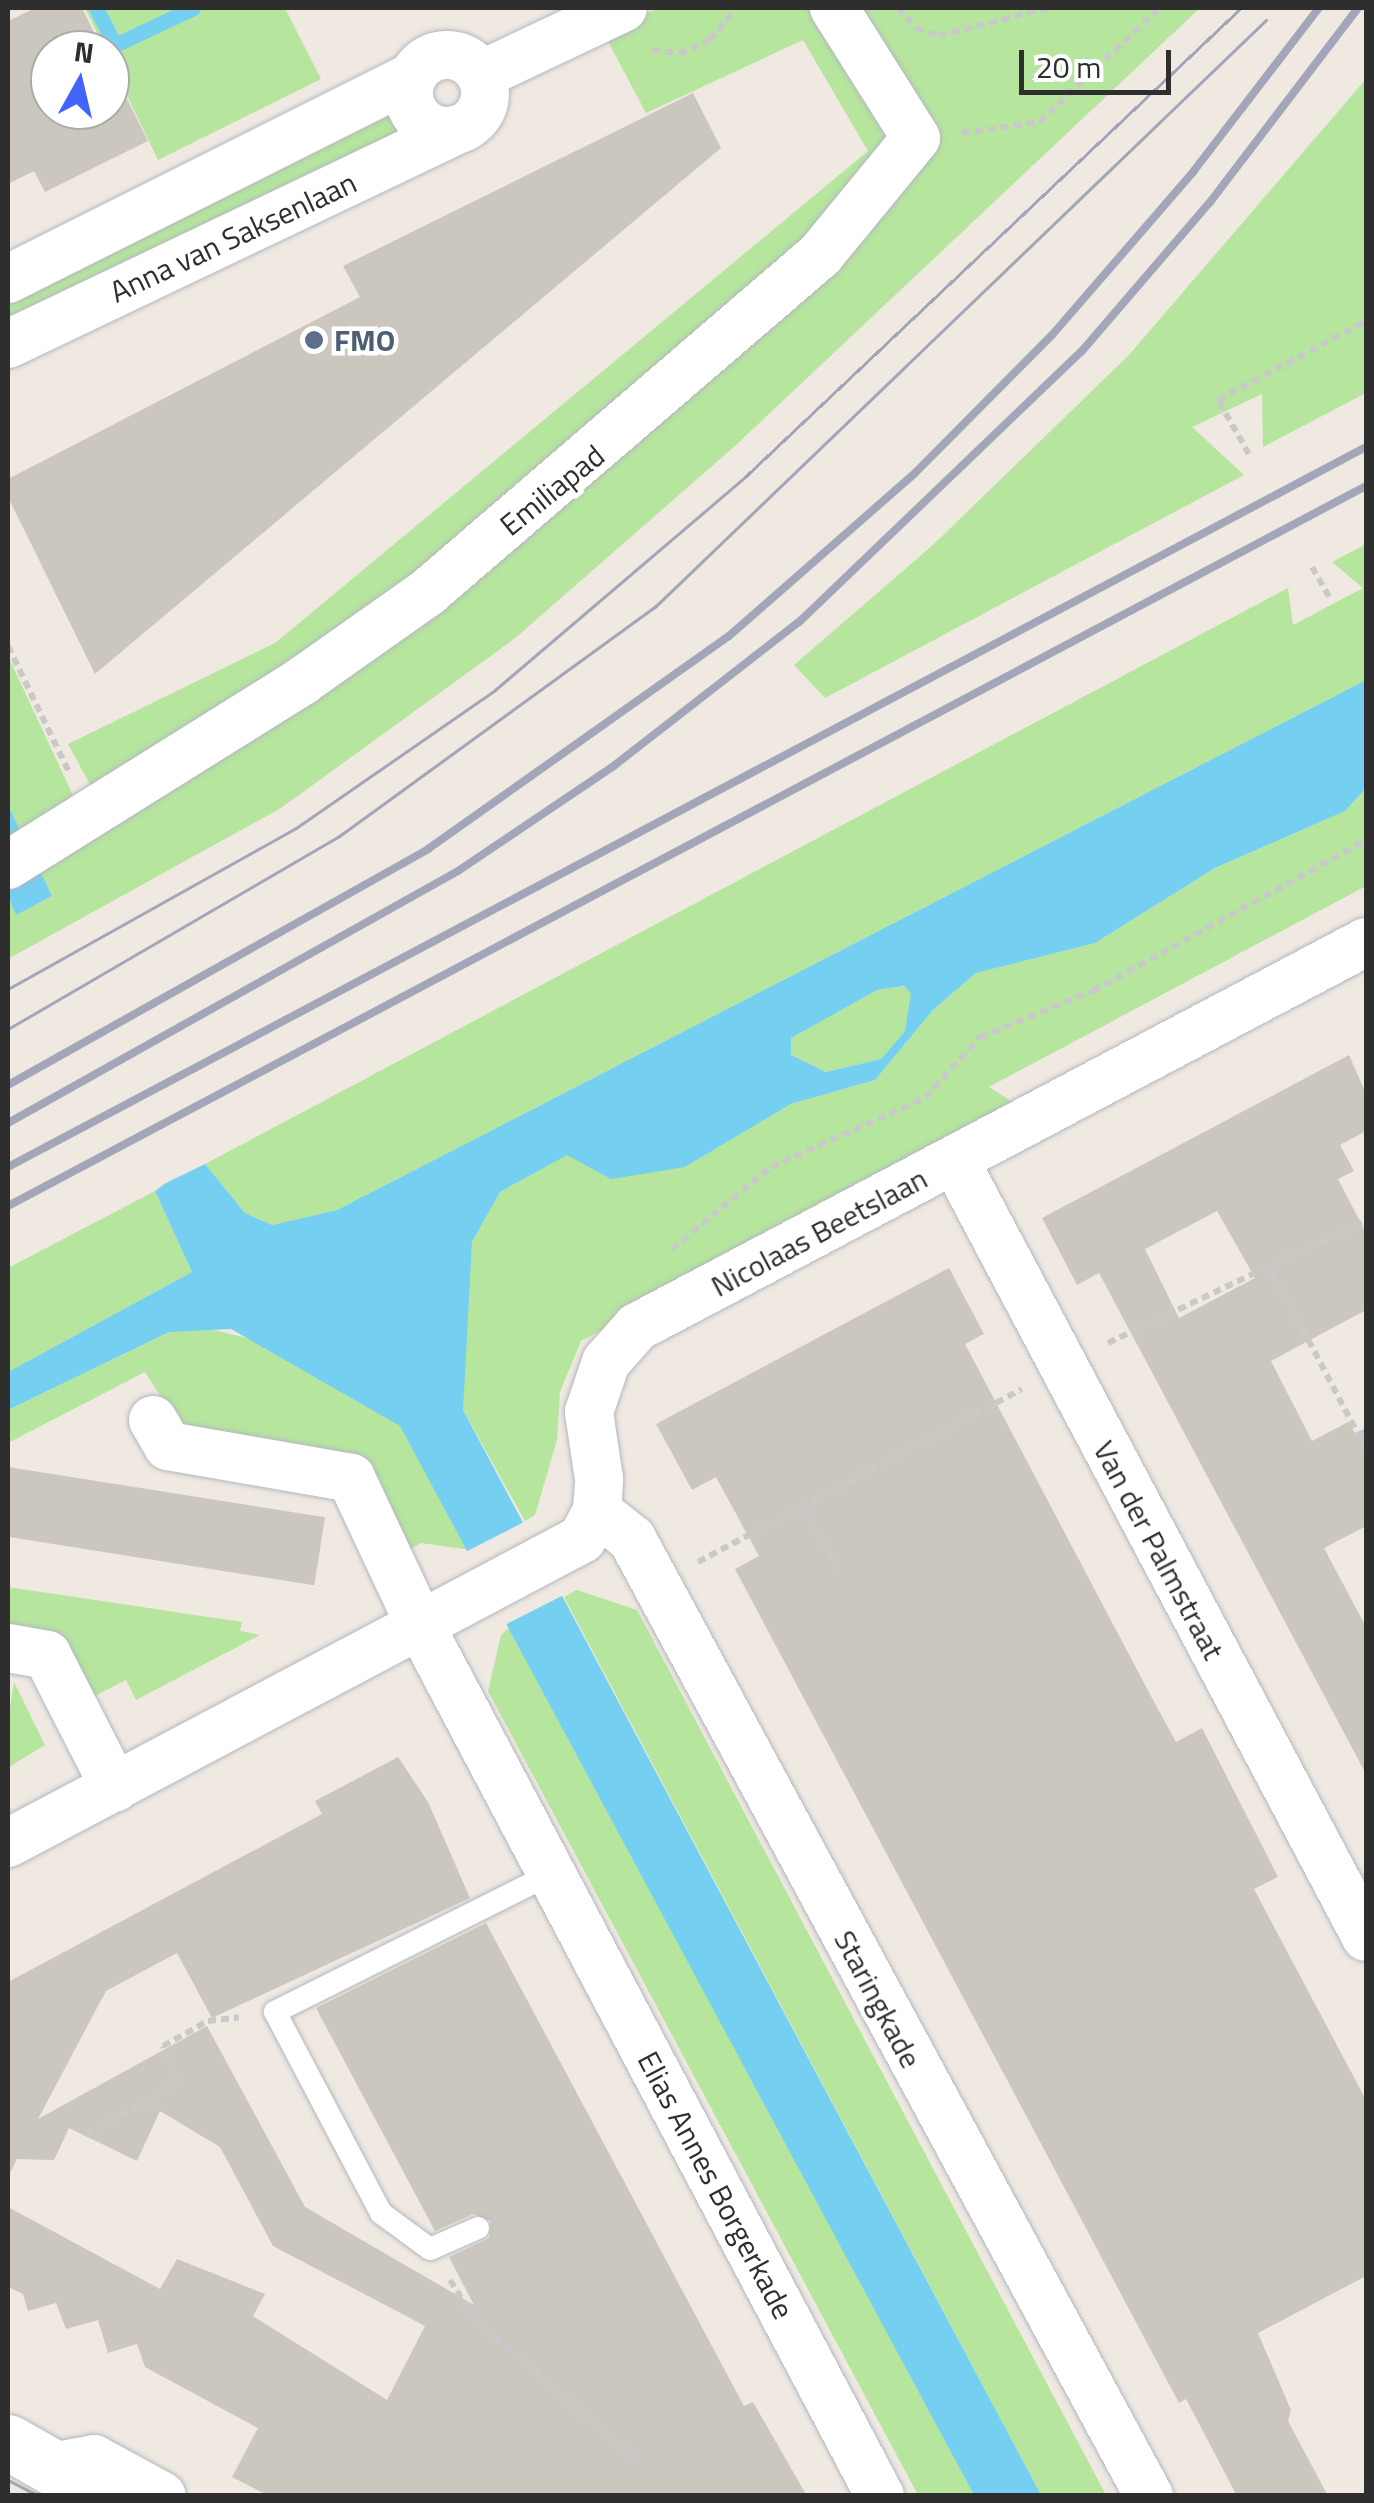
<!DOCTYPE html>
<html>
<head>
<meta charset="utf-8">
<style>
	body { margin:0 }
	#map { position:relative; width:1374px; height:2503px; overflow:hidden; background:#efe9e1; font-family:"Titillium Web",sans-serif }
	div>[style] { position:absolute }
	.green>* { inset:0; background:#b6e59e }
	.water>* { inset:0; background:#75cff0 }
	.pier>* { inset:0; background:#efe9e1; transform-origin:0 0 }
	.stream>* { height:15px; margin:-7.5px; padding:0 7.5px; transform-origin:7.5px; border-radius:7.5px; background:#75cff0 }
	.building>* { inset:0; background:#cbc7bf; transform-origin:0 0 }
	.path>* { height:6px; margin-top:-3px; transform-origin:0; background:repeating-linear-gradient(90deg,#c9c9c9 0 8px,transparent 0 13px) }
	.roads { filter:drop-shadow(0 0 2px #b4b7c1) drop-shadow(0 0 2px #b4b7c1) }
	.lane>* { height:22px; margin:-11px; padding:0 11px; transform-origin:11px; border-radius:11px; background:#fff }
	.street>* { height:48px; margin:-24px; padding:0 24px; transform-origin:24px; border-radius:24px; background:#fff }
	.street>.ring { margin:-24px; padding:0; box-sizing:content-box; background:none; border:48px solid #fff; border-radius:50% }
	.secondary>* { height:55px; margin:-27.5px; padding:0 27.5px; transform-origin:27.5px; border-radius:27.5px; background:#fff }
	.tram>* { height:2.5px; margin:-1.25px; padding:0 1.25px; transform-origin:1.25px; border-radius:1.25px; background:#a3a6b8 }
	.rail>* { height:8px; margin:-4px; padding:0 4px; transform-origin:4px; border-radius:4px; background:#a3a6b8 }
	.dots>* { width:28px; height:28px; translate:-50% -50%; box-sizing:border-box; border:5px solid #fff; border-radius:50% }
	span { translate:-50% -50%; white-space:nowrap; text-align:center; line-height:1.15; -webkit-text-stroke:9px #fff; paint-order:stroke }
	.street-label { font-size:30px; color:#2e2e2e }
	.service-label { font-size:30px; color:#4e5e75; font-weight:700 }
	.left { translate:0 -50%; text-align:left }
	.frame { position:absolute; inset:0; border:10px solid #2e2e2e; pointer-events:none }
	.north { position:absolute; left:30px; top:30px; width:100px; height:100px; box-sizing:border-box; background:#fff; border:2px solid #ababab; border-radius:50%; rotate:8deg; font-size:28px; font-weight:700; line-height:40px; text-align:center; color:#2e2e2e }
	.north::after { content:''; display:block; margin:auto; width:35px; height:45px; background:#4264fb; clip-path:polygon(50% 0,100% 100%,50% 72%,0 100%) }
	.scale { position:absolute; left:1019px; top:50px; width:152px; height:45px; box-sizing:border-box; border:5px solid #2e2e2e; border-top:0; padding-left:12px; font-size:30px; line-height:35px; white-space:nowrap; color:#2e2e2e; -webkit-text-stroke:8px #fff; paint-order:stroke }
</style>
</head>
<body>
<div id="map">
	<div class="green">
		<div style="clip-path:polygon(85px 8px,285px 8px,321px 79px,158px 160px)"></div>
		<div style="clip-path:polygon(658px 8px,816px 8px,902px 138px,835px 221px,455px 554px,97px 797px,68px 744px,275px 643px,868px 151px,803px 40px,646px 113px,604px 34px)"></div>
		<div style="clip-path:polygon(846px 8px,1200px 8px,735px 446px,514px 639px,281px 808px,8px 959px,8px 896px,16px 914px,52px 896px,36px 866px,829px 258px,936px 151px)"></div>
		<div style="clip-path:polygon(1366px 79px,1366px 393px,1263px 447px,1262px 394px,1192px 427px,1244px 475px,825px 698px,794px 665px,933px 545px,1129px 355px)"></div>
		<div style="clip-path:polygon(397px 107px,403px 133px,8px 327px,8px 294px)"></div>
		<div style="clip-path:polygon(1366px 544px,1366px 680px,337px 1210px,272px 1225px,245px 1213px,205px 1164px,1288px 588px,1293px 625px,1363px 588px,1332px 562px)"></div>
		<div style="clip-path:polygon(8px 656px,78px 806px,25px 841px,8px 805px)"></div>
		<div style="clip-path:polygon(1366px 788px,1366px 886px,989px 1087px,1020px 1107px,581px 1341px,560px 1392px,557px 1440px,535px 1515px,525px 1521px,463px 1410px,460px 1381px,472px 1242px,500px 1192px,567px 1154px,685px 1167px,791px 1104px,875px 1080px,933px 1010px,976px 973px,1095px 943px,1215px 868px,1345px 811px)"></div>
		<div style="clip-path:polygon(905px 986px,912px 993px,905px 1031px,881px 1059px,826px 1072px,791px 1055px,790px 1038px,877px 990px)"></div>
		<div style="clip-path:polygon(155px 1191px,192px 1272px,8px 1372px,8px 1268px)"></div>
		<div style="clip-path:polygon(201px 1327px,259px 1341px,400px 1426px,471px 1550px,421px 1543px,406px 1551px,372px 1485px,179px 1425px,145px 1372px,8px 1443px,8px 1410px,169px 1332px)"></div>
		<div style="clip-path:polygon(8px 1587px,242px 1622px,240px 1631px,260px 1635px,136px 1700px,126px 1680px,89px 1699px,8px 1626px)"></div>
		<div style="clip-path:polygon(577px 1590px,637px 1610px,1106px 2495px,1041px 2495px,564px 1597px)"></div>
		<div style="clip-path:polygon(511px 1626px,974px 2495px,918px 2495px,488px 1691px,501px 1635px)"></div>
		<div style="clip-path:polygon(14px 1682px,45px 1745px,9px 1767px,8px 1719px)"></div>
	</div>
	<div class="water">
		<div style="clip-path:polygon(evenodd,1366px 680px,1366px 788px,1345px 811px,1215px 868px,1095px 943px,976px 973px,933px 1010px,875px 1080px,791px 1104px,685px 1167px,611px 1179px,567px 1155px,500px 1192px,472px 1242px,463px 1410px,1041px 2495px,974px 2495px,400px 1426px,231px 1329px,169px 1332px,8px 1410px,8px 1372px,192px 1272px,155px 1191px,166px 1183px,205px 1164px,245px 1213px,272px 1225px,337px 1210px,1366px 680px,904px 986px,911px 993px,905px 1031px,881px 1059px,826px 1072px,791px 1055px,791px 1038px,877px 990px,904px 986px)"></div>
		<div style="clip-path:polygon(8px 805px,52px 896px,16px 915px,8px 896px)"></div>
	</div>
	<div class="pier">
		<div style="left:530px;top:1519px;width:83px;height:72px;rotate:63deg"></div>
	</div>
	<div class="stream">
		<div style="left:96px;top:8px;width:42px;rotate:62.8deg"></div>
		<div style="left:115px;top:45px;width:86px;rotate:-25.4deg"></div>
	</div>
	<div class="building">
		<div style="clip-path:polygon(35px 8px,82px 8px,103px 50px,50px 50px,50px 110px,110px 110px,110px 65px,148px 141px,45px 192px,34px 171px,8px 184px,8px 21px)"></div>
		<div style="clip-path:polygon(693px 93px,721px 148px,95px 674px,8px 497px,8px 479px,360px 297px,343px 266px)"></div>
		<div style="clip-path:polygon(evenodd,1349px 1055px,1366px 1094px,1366px 1131px,1340px 1145px,1354px 1171px,1338px 1179px,1366px 1233px,1366px 1310px,1271px 1361px,1312px 1441px,1348px 1422px,1355px 1433px,1366px 1428px,1366px 1526px,1324px 1548px,1366px 1627px,1366px 1774px,1099px 1273px,1077px 1285px,1042px 1218px,1349px 1055px,1217px 1211px,1255px 1278px,1179px 1318px,1145px 1249px,1217px 1211px)"></div>
		<div style="clip-path:polygon(949px 1268px,984px 1334px,965px 1344px,1152px 1698px,1176px 1742px,1202px 1728px,1278px 1877px,1254px 1889px,1366px 2100px,1366px 2276px,1258px 2333px,1291px 2410px,1288px 2421px,1328px 2496px,1237px 2496px,1186px 2399px,1179px 2403px,735px 1569px,759px 1556px,716px 1477px,692px 1490px,656px 1424px)"></div>
		<div style="left:8px;top:1467px;width:321px;height:69px;rotate:9deg"></div>
		<div style="clip-path:polygon(398px 1757px,428px 1802px,470px 1898px,212px 2018px,177px 1953px,106px 1991px,38px 2119px,207px 2026px,305px 2207px,474px 2305px,449px 2257px,489px 2238px,491px 2221px,473px 2214px,435px 2231px,316px 2008px,486px 1923px,744px 2406px,753px 2402px,807px 2496px,269px 2496px,232px 2477px,258px 2428px,145px 2367px,137px 2344px,108px 2353px,98px 2320px,66px 2329px,56px 2303px,28px 2311px,23px 2294px,8px 2287px,8px 2207px,160px 2289px,177px 2259px,265px 2294px,253px 2316px,387px 2400px,425px 2326px,273px 2246px,220px 2147px,160px 2111px,137px 2161px,69px 2128px,54px 2160px,17px 2159px,8px 2177px,8px 1982px,322px 1814px,315px 1801px)"></div>
	</div>
	<div class="path">
		<div style="left:898px;top:8px;width:27px;rotate:48deg"></div>
		<div style="left:916px;top:28px;width:24px;rotate:19deg"></div>
		<div style="left:939px;top:36px;width:113px;rotate:-14.4deg"></div>
		<div style="left:652px;top:49px;width:27px;rotate:10deg"></div>
		<div style="left:679px;top:54px;width:34px;rotate:-24deg"></div>
		<div style="left:710px;top:40px;width:41px;rotate:-50.9deg"></div>
		<div style="left:962px;top:133px;width:78px;rotate:-8.1deg"></div>
		<div style="left:1039px;top:122px;width:166px;rotate:-43.3deg"></div>
		<div style="left:1249px;top:454px;width:62px;rotate:-119.9deg"></div>
		<div style="left:1218px;top:400px;width:168px;rotate:-28.1deg"></div>
		<div style="left:1312px;top:567px;width:34px;rotate:60deg"></div>
		<div style="left:8px;top:646px;width:140px;rotate:64.2deg"></div>
		<div style="left:672px;top:1249px;width:129px;rotate:-39.6deg"></div>
		<div style="left:771px;top:1167px;width:169px;rotate:-24.1deg"></div>
		<div style="left:925px;top:1098px;width:82px;rotate:-48deg"></div>
		<div style="left:980px;top:1037px;width:122px;rotate:-22.2deg"></div>
		<div style="left:1093px;top:991px;width:312px;rotate:-28.9deg"></div>
		<div style="left:1272px;top:1271px;width:201px;rotate:62.2deg"></div>
		<div style="left:1108px;top:1343px;width:286px;rotate:-25.5deg"></div>
		<div style="left:804px;top:1507px;width:78px;rotate:62.4deg"></div>
		<div style="left:698px;top:1562px;width:367px;rotate:-28.1deg"></div>
		<div style="left:86px;top:2134px;width:107px;rotate:-28.5deg"></div>
		<div style="left:180px;top:2083px;width:41px;rotate:-114.7deg"></div>
		<div style="left:163px;top:2046px;width:51px;rotate:-29.1deg"></div>
		<div style="left:208px;top:2021px;width:31px;rotate:-7deg"></div>
		<div style="left:450px;top:2280px;width:47px;rotate:58deg"></div>
		<div style="left:475px;top:2320px;width:218px;rotate:40.9deg"></div>
	</div>
	<div class="roads">
		<div class="lane">
			<div style="left:478px;top:2228px;width:52px;rotate:156.4deg"></div>
			<div style="left:430px;top:2249px;width:61px;rotate:-143.7deg"></div>
			<div style="left:381px;top:2213px;width:227px;rotate:-117.8deg"></div>
			<div style="left:275px;top:2012px;width:309px;rotate:-26.6deg"></div>
		</div>
		<div class="street">
			<div class="ring" style="left:409px;top:55px;width:28px;height:28px"></div>
			<div style="left:481px;top:75px;width:157px;rotate:-25.3deg"></div>
			<div style="left:8px;top:279px;width:453px;rotate:-26.6deg"></div>
			<div style="left:8px;top:344px;width:500px;rotate:-25.5deg"></div>
			<div style="left:8px;top:865px;width:347px;rotate:-32deg"></div>
			<div style="left:302px;top:681px;width:154px;rotate:-35.2deg"></div>
			<div style="left:428px;top:592px;width:517px;rotate:-40.69deg"></div>
			<div style="left:820px;top:255px;width:151px;rotate:-50.6deg"></div>
			<div style="left:916px;top:138px;width:154px;rotate:-122.2deg"></div>
			<div style="left:955px;top:1161px;width:878px;rotate:62.09deg"></div>
			<div style="left:153px;top:1420px;width:30px;rotate:60deg"></div>
			<div style="left:168px;top:1446px;width:186px;rotate:9.9deg"></div>
			<div style="left:351px;top:1478px;width:162px;rotate:64.9deg"></div>
			<div style="left:420px;top:1625px;width:985px;rotate:62.16deg"></div>
			<div style="left:597px;top:1511px;width:45px;rotate:38.7deg"></div>
			<div style="left:632px;top:1539px;width:1088px;rotate:61.62deg"></div>
			<div style="left:8px;top:1648px;width:40px;rotate:10deg"></div>
			<div style="left:47px;top:1655px;width:149px;rotate:62.9deg"></div>
			<div style="left:8px;top:1843px;width:650px;rotate:-27.91deg"></div>
			<div style="left:582px;top:1539px;width:32px;rotate:-62deg"></div>
			<div style="left:597px;top:1511px;width:32px;rotate:-86deg"></div>
			<div style="left:599px;top:1479px;width:68px;rotate:-98.5deg"></div>
			<div style="left:589px;top:1412px;width:53px;rotate:-71.2deg"></div>
			<div style="left:606px;top:1362px;width:47px;rotate:-48.5deg"></div>
			<div style="left:637px;top:1327px;width:824px;rotate:-27.84deg"></div>
			<div style="left:51px;top:2467px;width:44px;rotate:-10.5deg"></div>
			<div style="left:94px;top:2459px;width:77px;rotate:28.6deg"></div>
		</div>
		<div class="secondary">
			<div style="left:8px;top:2442px;width:109px;rotate:29.6deg"></div>
		</div>
	</div>
	<div class="tram">
		<div style="left:8px;top:989px;width:330px;rotate:-29.2deg"></div>
		<div style="left:296px;top:828px;width:242px;rotate:-34.7deg"></div>
		<div style="left:495px;top:690px;width:328px;rotate:-40.4deg"></div>
		<div style="left:745px;top:477px;width:683px;rotate:-43.4deg"></div>
		<div style="left:8px;top:1029px;width:382px;rotate:-30.2deg"></div>
		<div style="left:338px;top:837px;width:392px;rotate:-36deg"></div>
		<div style="left:655px;top:607px;width:847px;rotate:-43.85deg"></div>
		<div style="left:8px;top:2480px;width:36px;rotate:27deg"></div>
	</div>
	<div class="rail">
		<div style="left:8px;top:1085px;width:482px;rotate:-29.3deg"></div>
		<div style="left:428px;top:849px;width:369px;rotate:-35.3deg"></div>
		<div style="left:729px;top:636px;width:246px;rotate:-41.2deg"></div>
		<div style="left:914px;top:474px;width:196px;rotate:-45.2deg"></div>
		<div style="left:1052px;top:335px;width:216px;rotate:-49.1deg"></div>
		<div style="left:1193px;top:172px;width:207px;rotate:-52.5deg"></div>
		<div style="left:8px;top:1123px;width:516px;rotate:-29.25deg"></div>
		<div style="left:458px;top:871px;width:189px;rotate:-34deg"></div>
		<div style="left:615px;top:765px;width:233px;rotate:-37.9deg"></div>
		<div style="left:799px;top:622px;width:390px;rotate:-43.8deg"></div>
		<div style="left:1081px;top:352px;width:199px;rotate:-49.3deg"></div>
		<div style="left:1211px;top:201px;width:243px;rotate:-52.7deg"></div>
		<div style="left:8px;top:1167px;width:1537px;rotate:-27.93deg"></div>
		<div style="left:8px;top:1206px;width:1537px;rotate:-27.93deg"></div>
	</div>
	<div class="dots">
		<div style="left:314px;top:340px;background:#5c6f8a"></div>
	</div>
	<div class="street-label">
		<span style="left:233px;top:237px;rotate:-25deg">Anna van Saksenlaan</span>
		<span style="left:552px;top:490px;rotate:-39deg">Emiliapad</span>
		<span style="left:819px;top:1232px;rotate:-28deg">Nicolaas Beetslaan</span>
		<span style="left:1159px;top:1550px;rotate:62deg">Van der Palmstraat</span>
		<span style="left:878px;top:1999px;rotate:62deg">Staringkade</span>
		<span style="left:716px;top:2185px;rotate:62deg">Elias Annes Borgerkade</span>
	</div>
	<div class="service-label">
		<span class="left" style="left:334px;top:340px">FMO</span>
	</div>
	<div class="frame"></div>
	<div class="north">N</div>
	<div class="scale">20 m</div>
</div>
</body>
</html>
